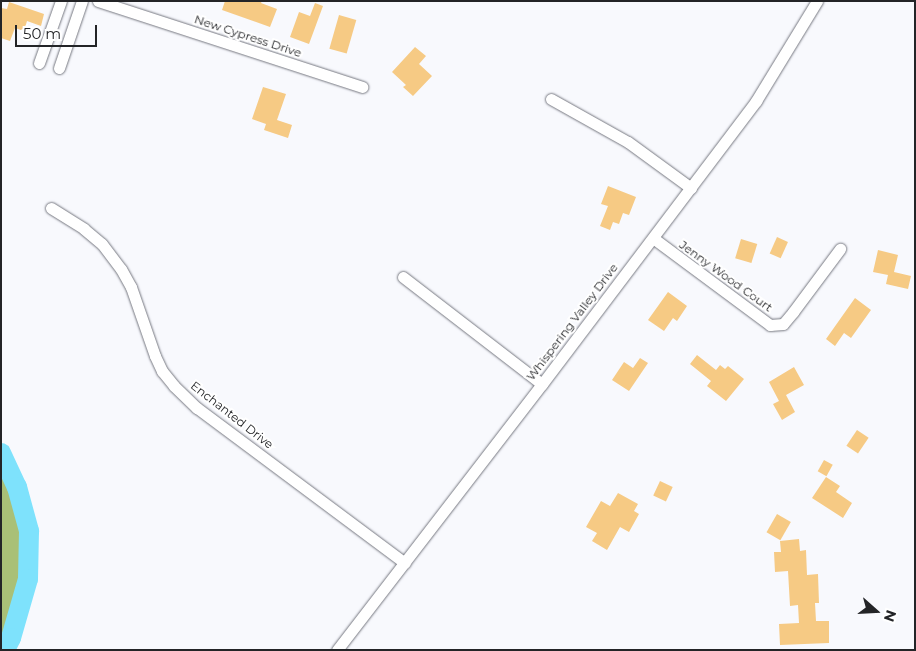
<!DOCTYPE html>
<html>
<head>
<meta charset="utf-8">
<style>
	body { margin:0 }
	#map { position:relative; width:916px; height:651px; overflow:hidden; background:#f8f9fd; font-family:Montserrat,sans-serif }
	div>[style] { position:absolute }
	.forest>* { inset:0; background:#a9c077 }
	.river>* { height:20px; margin:-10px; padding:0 10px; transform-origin:10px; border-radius:10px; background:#7ee2fc }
	.building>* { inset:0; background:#f6ca84; transform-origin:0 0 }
	.roads { filter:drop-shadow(0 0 1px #767881) drop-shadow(0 0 1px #767881) }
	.minor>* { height:11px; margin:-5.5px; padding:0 5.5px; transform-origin:5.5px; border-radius:5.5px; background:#fff }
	span { translate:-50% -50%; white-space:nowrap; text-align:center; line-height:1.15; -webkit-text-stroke:4px #fff; paint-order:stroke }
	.street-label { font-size:12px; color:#232427 }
	.frame { position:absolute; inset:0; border:2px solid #232427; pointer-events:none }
	.north { position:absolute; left:851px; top:586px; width:50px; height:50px; -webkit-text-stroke:4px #fff; paint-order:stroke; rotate:109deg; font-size:14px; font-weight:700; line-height:20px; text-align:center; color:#232427 }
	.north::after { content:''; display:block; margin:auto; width:18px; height:22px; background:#232427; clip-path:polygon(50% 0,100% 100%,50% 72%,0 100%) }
	.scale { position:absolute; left:15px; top:25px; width:82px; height:22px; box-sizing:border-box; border:2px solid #232427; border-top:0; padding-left:6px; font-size:15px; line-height:18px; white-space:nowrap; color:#232427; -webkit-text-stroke:4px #fff; paint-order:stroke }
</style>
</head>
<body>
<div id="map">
	<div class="forest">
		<div style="clip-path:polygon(1px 453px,17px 487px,29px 531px,28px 579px,11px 638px,5px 650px,1px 650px)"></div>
	</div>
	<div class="river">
		<div style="left:1px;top:453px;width:38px;rotate:65deg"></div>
		<div style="left:17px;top:487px;width:46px;rotate:74.7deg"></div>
		<div style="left:29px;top:531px;width:48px;rotate:91.2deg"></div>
		<div style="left:28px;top:579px;width:61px;rotate:106.1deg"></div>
		<div style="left:11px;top:638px;width:13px;rotate:117deg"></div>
	</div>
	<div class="building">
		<div style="clip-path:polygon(225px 1px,262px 1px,261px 3px,277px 9px,270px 27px,222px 10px)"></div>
		<div style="clip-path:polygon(9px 2px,44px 14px,41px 26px,27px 21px,24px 31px,15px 28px,10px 41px,1px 38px,1px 8px,7px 9px)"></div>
		<div style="clip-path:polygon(315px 3px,323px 6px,309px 44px,290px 37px,299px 12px,310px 16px)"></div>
		<div style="left:339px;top:15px;width:18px;height:35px;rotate:16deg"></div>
		<div style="clip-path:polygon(415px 47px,426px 56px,419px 64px,432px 76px,413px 96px,403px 87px,406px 85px,392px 72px)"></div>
		<div style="clip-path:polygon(263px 87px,286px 94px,277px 120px,292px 125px,288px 138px,264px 130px,266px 124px,252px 119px)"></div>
		<div style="clip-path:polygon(608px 186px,636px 197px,629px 215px,623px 213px,619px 224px,613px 222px,610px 230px,600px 226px,608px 206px,601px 204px)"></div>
		<div style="left:777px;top:237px;width:12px;height:18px;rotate:24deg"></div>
		<div style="left:741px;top:239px;width:17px;height:20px;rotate:17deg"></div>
		<div style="clip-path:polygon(878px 250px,898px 255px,894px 272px,911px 276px,908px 289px,886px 284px,888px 275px,873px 272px)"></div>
		<div style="clip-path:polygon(668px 292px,687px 306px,677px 321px,673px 318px,664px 331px,648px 320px)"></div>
		<div style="clip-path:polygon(855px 298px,871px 310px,851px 338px,844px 333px,835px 346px,826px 339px)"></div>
		<div style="clip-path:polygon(697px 355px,716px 370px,720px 365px,725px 369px,728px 366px,744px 379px,726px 401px,707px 386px,711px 381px,690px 364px)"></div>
		<div style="clip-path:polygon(640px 358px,648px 363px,629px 391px,612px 380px,624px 362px,633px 368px)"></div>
		<div style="clip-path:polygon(794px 367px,804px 385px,786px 395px,795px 412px,782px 420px,773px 404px,779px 401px,769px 382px)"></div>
		<div style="left:857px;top:430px;width:14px;height:19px;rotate:34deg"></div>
		<div style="left:824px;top:460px;width:10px;height:13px;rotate:29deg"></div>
		<div style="clip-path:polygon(826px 477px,840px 486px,836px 492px,852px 503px,843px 518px,812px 498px)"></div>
		<div style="left:660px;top:481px;width:14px;height:16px;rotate:25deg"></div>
		<div style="clip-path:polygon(618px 493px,638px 504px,634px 511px,639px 514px,629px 532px,620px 527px,607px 550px,592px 541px,597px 533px,586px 527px,601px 501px,610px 506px)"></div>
		<div style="left:777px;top:514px;width:16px;height:21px;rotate:30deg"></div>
		<div style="clip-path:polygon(799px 539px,800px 551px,806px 550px,807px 575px,818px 574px,819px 603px,815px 603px,816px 621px,829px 621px,829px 643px,780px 645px,779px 624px,799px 623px,798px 605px,790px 606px,788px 571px,775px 572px,774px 552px,781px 552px,780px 541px)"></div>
	</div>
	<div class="roads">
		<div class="minor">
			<div style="left:98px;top:1px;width:278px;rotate:18deg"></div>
			<div style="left:39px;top:63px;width:66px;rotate:-70.5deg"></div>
			<div style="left:59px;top:68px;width:71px;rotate:-71.1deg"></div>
			<div style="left:551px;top:99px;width:88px;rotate:29.2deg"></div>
			<div style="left:628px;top:142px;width:78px;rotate:36.1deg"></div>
			<div style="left:51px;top:208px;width:39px;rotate:32deg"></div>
			<div style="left:84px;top:229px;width:23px;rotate:40deg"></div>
			<div style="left:102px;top:244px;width:31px;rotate:53deg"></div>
			<div style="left:121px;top:269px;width:21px;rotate:61deg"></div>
			<div style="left:131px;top:287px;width:73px;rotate:70.8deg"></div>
			<div style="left:155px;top:356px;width:17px;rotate:65deg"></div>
			<div style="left:162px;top:371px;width:19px;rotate:51deg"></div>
			<div style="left:174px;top:386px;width:32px;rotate:44deg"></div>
			<div style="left:197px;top:408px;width:259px;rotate:36.7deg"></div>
			<div style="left:653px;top:238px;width:146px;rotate:36.6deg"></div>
			<div style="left:770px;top:325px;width:13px;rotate:-4deg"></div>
			<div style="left:783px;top:324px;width:16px;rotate:-50deg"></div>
			<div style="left:793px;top:312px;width:79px;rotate:-53.3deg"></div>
			<div style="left:403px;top:277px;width:175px;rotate:37.6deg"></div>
			<div style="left:337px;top:650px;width:336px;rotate:-52.4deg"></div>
			<div style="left:542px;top:384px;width:355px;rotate:-52.9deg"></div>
			<div style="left:756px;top:101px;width:117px;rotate:-58.6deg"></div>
		</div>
	</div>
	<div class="street-label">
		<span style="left:248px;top:36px;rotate:18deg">New Cypress Drive</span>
		<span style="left:726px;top:276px;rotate:36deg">Jenny Wood Court</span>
		<span style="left:572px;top:322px;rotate:-53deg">Whispering Valley Drive</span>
		<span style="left:232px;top:415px;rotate:38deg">Enchanted Drive</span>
	</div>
	<div class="frame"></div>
	<div class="north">N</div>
	<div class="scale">50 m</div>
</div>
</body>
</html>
